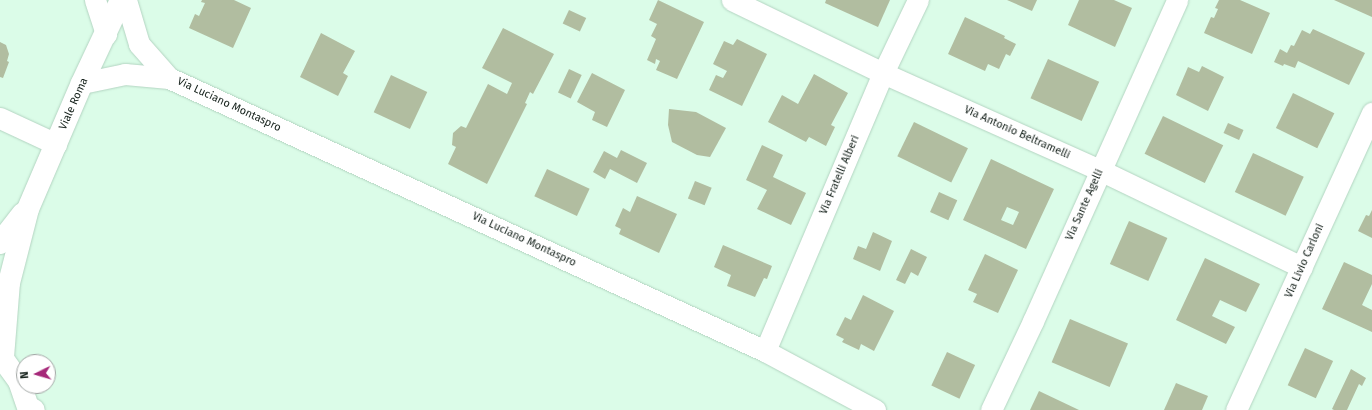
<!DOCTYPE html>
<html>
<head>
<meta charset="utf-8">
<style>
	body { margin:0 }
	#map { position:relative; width:1372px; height:410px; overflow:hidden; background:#dbfce8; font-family:"Fira Sans",sans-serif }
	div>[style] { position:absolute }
	.building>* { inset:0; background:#b1bda0; transform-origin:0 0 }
	.roads { filter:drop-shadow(0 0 1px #b3d4c1) drop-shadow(0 0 1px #b3d4c1) }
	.street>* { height:21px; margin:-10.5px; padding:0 10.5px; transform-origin:10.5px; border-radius:10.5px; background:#fff }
	.primary>* { height:22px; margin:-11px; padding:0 11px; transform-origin:11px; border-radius:11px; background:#fff }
	.highway>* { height:22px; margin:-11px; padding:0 11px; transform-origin:11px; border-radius:11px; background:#fff }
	span { translate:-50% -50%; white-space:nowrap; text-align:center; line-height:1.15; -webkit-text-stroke:3.5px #fff; paint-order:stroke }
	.street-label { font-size:11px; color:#15211b }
	.north { position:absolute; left:16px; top:354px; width:40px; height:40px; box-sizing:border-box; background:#fff; border:1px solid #a1a6a4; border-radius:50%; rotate:265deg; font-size:11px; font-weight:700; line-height:16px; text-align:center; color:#15211b }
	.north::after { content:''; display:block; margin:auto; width:14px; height:18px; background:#a62879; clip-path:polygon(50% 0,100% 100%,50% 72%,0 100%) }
</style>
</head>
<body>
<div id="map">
	<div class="building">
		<div style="clip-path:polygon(202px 0,234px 0,251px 8px,233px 48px,189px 28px,195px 14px,199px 16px,205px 3px,201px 2px)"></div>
		<div style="clip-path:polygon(658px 0,704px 22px,677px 79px,656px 70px,660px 61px,656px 59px,655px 64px,647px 60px,656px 39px,651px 36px,657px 24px,649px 20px)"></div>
		<div style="clip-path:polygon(826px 0,890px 0,878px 27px,825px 3px)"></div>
		<div style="clip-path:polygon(1007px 0,1037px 0,1032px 11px)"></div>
		<div style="clip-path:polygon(1079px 0,1114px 0,1132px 8px,1115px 47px,1068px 25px)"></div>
		<div style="clip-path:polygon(1219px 0,1240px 0,1270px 13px,1252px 54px,1204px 33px,1211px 17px,1214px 18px,1218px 9px,1215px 8px)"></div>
		<div style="clip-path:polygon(1334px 0,1372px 0,1372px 17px)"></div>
		<div style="left:569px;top:10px;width:19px;height:15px;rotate:25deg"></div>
		<div style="clip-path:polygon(965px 17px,1005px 36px,1004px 38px,1016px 44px,1010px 56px,1006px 54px,999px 69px,988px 64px,985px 71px,948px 54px)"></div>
		<div style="clip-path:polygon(503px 28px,554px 54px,533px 94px,530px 92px,525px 103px,527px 104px,487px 184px,448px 164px,456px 147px,452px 145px,453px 133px,461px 126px,466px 128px,488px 84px,507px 94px,512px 83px,482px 68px)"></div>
		<div style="clip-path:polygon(1313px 29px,1365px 53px,1349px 85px,1298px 61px,1295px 68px,1284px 64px,1283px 66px,1274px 62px,1280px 49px,1287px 53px,1291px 45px,1294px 46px,1302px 30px,1310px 34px)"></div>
		<div style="clip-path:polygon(321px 33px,355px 51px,343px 73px,348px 76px,338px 96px,300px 77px)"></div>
		<div style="clip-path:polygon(737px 39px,767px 54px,742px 106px,709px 90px,716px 75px,723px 78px,727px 71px,713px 64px,724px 41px,733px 45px)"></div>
		<div style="clip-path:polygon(0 42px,6px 45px,9px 54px,7px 61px,9px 62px,3px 78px,0 77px)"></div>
		<div style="left:1048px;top:59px;width:56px;height:43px;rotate:24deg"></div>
		<div style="clip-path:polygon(1202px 66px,1224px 77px,1208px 111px,1176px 95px,1188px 67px,1199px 72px)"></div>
		<div style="left:569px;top:69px;width:14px;height:26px;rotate:25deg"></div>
		<div style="clip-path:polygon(592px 73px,625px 90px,607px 127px,592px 120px,595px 112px,577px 102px)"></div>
		<div style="clip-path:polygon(814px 74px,848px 93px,831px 125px,835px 127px,826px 146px,809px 137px,806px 142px,768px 122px,782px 95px,798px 104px)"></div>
		<div style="left:391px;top:75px;width:40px;height:41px;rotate:25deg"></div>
		<div style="left:1293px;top:93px;width:46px;height:39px;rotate:26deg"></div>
		<div style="clip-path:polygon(669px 109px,696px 112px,726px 128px,710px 157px,697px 155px,672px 142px,668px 125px)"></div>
		<div style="left:1163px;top:116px;width:67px;height:42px;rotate:26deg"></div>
		<div style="left:914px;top:122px;width:60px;height:38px;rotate:26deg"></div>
		<div style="left:1228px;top:123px;width:17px;height:11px;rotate:24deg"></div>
		<div style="clip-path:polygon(762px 145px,783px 155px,773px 177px,806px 193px,791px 225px,757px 209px,767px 190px,746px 180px)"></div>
		<div style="clip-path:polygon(621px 150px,647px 163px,637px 183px,610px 169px,605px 179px,593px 172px,604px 151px,617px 158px)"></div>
		<div style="left:1253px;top:153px;width:56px;height:43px;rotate:25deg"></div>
		<div style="clip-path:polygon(evenodd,991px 159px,1054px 189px,1026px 249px,963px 220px,991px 159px,1007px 207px,1019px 212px,1013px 225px,1001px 220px,1007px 207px)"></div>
		<div style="left:547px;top:169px;width:47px;height:30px;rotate:25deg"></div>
		<div style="left:695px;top:181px;width:18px;height:19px;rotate:22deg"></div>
		<div style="left:939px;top:192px;width:20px;height:22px;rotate:24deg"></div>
		<div style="clip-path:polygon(637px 196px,677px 214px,659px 253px,619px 234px,621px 229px,615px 226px,623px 208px,630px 212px)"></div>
		<div style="clip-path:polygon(1372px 210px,1372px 238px,1358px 231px,1366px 215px,1369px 216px)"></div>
		<div style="left:1129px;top:221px;width:42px;height:47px;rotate:24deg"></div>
		<div style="clip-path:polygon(873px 232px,892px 241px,880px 271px,853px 259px,858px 246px,866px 249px)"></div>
		<div style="clip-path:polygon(723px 245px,772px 266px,767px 279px,764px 278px,755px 297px,727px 286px,731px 275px,714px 267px)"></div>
		<div style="clip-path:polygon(911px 249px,927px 257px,918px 276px,911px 272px,905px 284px,896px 280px)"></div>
		<div style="clip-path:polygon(985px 254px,1018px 270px,998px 313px,973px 302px,977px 294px,968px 290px)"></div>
		<div style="clip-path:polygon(1205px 258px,1260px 284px,1246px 312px,1220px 300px,1212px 316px,1235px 327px,1226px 344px,1176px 320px)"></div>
		<div style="clip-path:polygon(1344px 262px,1372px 275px,1372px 284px,1362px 305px,1372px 310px,1372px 332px,1322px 309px)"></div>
		<div style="clip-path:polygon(863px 295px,894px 311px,874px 351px,861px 344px,859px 350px,842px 342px,844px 339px,836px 335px,845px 317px,851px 320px)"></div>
		<div style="left:1070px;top:319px;width:63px;height:47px;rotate:23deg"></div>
		<div style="left:1305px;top:348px;width:31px;height:41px;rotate:25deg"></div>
		<div style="left:947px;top:352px;width:31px;height:37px;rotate:25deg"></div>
		<div style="clip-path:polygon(1351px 369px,1366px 378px,1362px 386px,1359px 384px,1347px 410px,1334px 410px,1332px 409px)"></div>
		<div style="clip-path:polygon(1176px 383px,1208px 396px,1202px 410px,1164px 410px)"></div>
		<div style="clip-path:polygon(1039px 391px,1079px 410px,1030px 410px)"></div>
	</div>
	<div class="roads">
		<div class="street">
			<div style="left:95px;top:0;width:36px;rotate:72deg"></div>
			<div style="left:126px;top:0;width:46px;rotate:73.5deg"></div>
			<div style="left:139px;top:44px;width:45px;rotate:48.6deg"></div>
			<div style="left:732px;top:0;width:168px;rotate:25.8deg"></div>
			<div style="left:883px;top:73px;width:238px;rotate:24.1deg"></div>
			<div style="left:1100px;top:170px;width:224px;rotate:25.7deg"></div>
			<div style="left:82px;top:83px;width:44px;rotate:-11.8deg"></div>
			<div style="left:125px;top:74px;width:44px;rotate:5.2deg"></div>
			<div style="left:169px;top:78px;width:656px;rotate:24.61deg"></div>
			<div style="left:765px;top:351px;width:125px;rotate:28.2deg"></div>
			<div style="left:0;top:118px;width:62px;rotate:24.9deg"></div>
			<div style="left:765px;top:351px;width:302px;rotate:-67deg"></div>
			<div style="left:883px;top:73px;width:81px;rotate:-64.4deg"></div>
			<div style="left:991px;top:410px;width:98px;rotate:-64.7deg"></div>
			<div style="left:1033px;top:321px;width:352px;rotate:-65.8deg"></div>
			<div style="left:1236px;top:410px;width:327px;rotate:-65.4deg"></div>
		</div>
		<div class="primary">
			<div style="left:0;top:243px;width:37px;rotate:-52deg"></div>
			<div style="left:0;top:355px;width:32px;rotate:54deg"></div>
			<div style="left:19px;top:381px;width:31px;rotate:71deg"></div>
			<div style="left:3px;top:357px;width:74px;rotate:-85.4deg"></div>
			<div style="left:9px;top:283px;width:76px;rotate:-75.6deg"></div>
			<div style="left:28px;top:209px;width:137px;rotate:-66.8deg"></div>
			<div style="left:82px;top:83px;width:92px;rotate:-64.8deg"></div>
		</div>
		<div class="highway">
			<div style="left:29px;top:408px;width:5px;rotate:22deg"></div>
		</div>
	</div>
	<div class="street-label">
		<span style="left:74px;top:104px;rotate:-66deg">Viale Roma</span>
		<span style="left:229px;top:105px;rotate:25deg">Via Luciano Montaspro</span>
		<span style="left:1017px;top:133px;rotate:24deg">Via Antonio Beltramelli</span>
		<span style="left:840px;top:175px;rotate:-67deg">Via Fratelli Alberi</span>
		<span style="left:1085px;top:205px;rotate:-66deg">Via Sante Agelli</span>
		<span style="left:524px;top:240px;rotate:25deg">Via Luciano Montaspro</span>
		<span style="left:1305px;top:261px;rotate:-66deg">Via Livio Carloni</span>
	</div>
	<div class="north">N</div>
</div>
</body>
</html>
